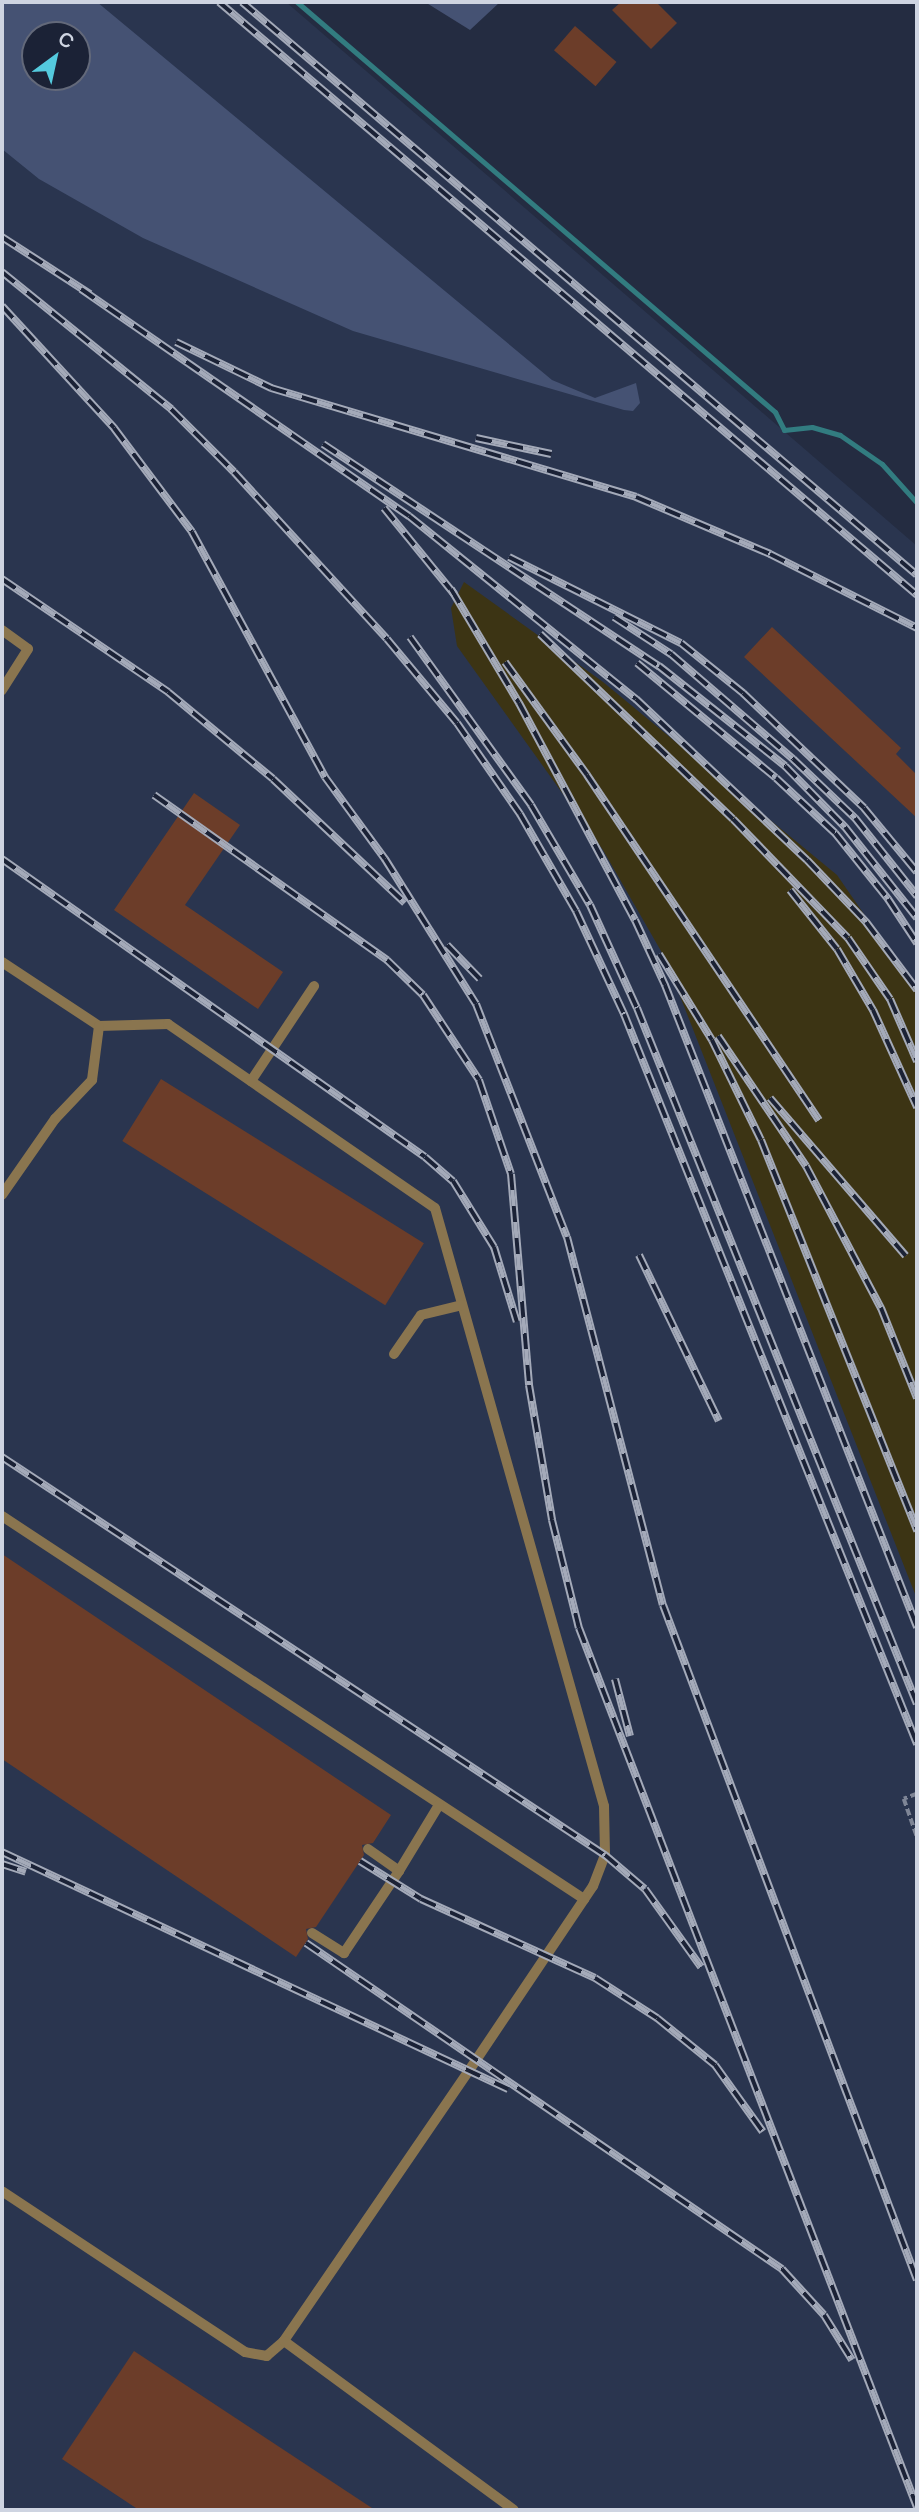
<!DOCTYPE html>
<html>
<head>
<meta charset="utf-8">
<style>
	body { margin:0 }
	#map { position:relative; width:919px; height:2512px; overflow:hidden; background:#242c41; font-family:Manrope,sans-serif }
	div>[style] { position:absolute }
	.built>* { inset:0; background:#2a354f }
	.green>* { inset:0; background:#455273 }
	.sand>* { inset:0; background:#3c3414 }
	.stream>* { height:5px; margin:-2.5px; padding:0 2.5px; transform-origin:2.5px; border-radius:2.5px; background:#327c80 }
	.building>* { inset:0; background:#6c3d29; transform-origin:0 0 }
	.path>* { height:3.5px; margin-top:-1.75px; transform-origin:0; background:repeating-linear-gradient(90deg,#7e8596 0 7px,transparent 0 10.5px) }
	.service>* { height:10px; margin:-5px; padding:0 5px; transform-origin:5px; border-radius:5px; background:#8a754f }
	.rail>* { height:8px; margin-top:-4px; transform-origin:0; background:repeating-linear-gradient(90deg,#1b2236 0 16px,#a4aab9 0 32px); box-sizing:border-box; border-block:2px solid #a4aab9 }
	span { translate:-50% -50%; white-space:nowrap; text-align:center; line-height:1.15; -webkit-text-stroke:7px #1b2236; paint-order:stroke }
	.frame { position:absolute; inset:0; border:4px solid #ced4e1; pointer-events:none }
	.north { position:absolute; left:21px; top:21px; width:70px; height:70px; box-sizing:border-box; background:#1b2236; border:2px solid #63697a; border-radius:50%; rotate:33deg; font-size:19px; font-weight:700; line-height:28px; text-align:center; color:#ced4e1 }
	.north::after { content:''; display:block; margin:auto; width:24px; height:32px; background:#54cade; clip-path:polygon(50% 0,100% 100%,50% 72%,0 100%) }
</style>
</head>
<body>
<div id="map">
	<div class="built">
		<div style="clip-path:polygon(evenodd,2px 2px,286px 2px,917px 546px,917px 2510px,2px 2510px,2px 2px,35px 35px,77px 35px,77px 77px,35px 77px,35px 35px)"></div>
	</div>
	<div class="green">
		<div style="clip-path:polygon(evenodd,2px 2px,97px 2px,552px 380px,595px 398px,636px 383px,640px 403px,633px 411px,624px 410px,353px 331px,143px 238px,39px 179px,2px 149px,2px 2px,35px 35px,77px 35px,77px 77px,35px 77px,35px 35px)"></div>
		<div style="clip-path:polygon(425px 2px,500px 2px,470px 30px)"></div>
	</div>
	<div class="sand">
		<div style="clip-path:polygon(464px 582px,603px 682px,837px 875px,917px 991px,917px 1599px,665px 958px,603px 850px,457px 646px,451px 608px)"></div>
	</div>
	<div class="stream">
		<div style="left:297px;top:2px;width:630px;rotate:40.62deg"></div>
		<div style="left:775px;top:412px;width:20px;rotate:63deg"></div>
		<div style="left:784px;top:430px;width:28px;rotate:-6deg"></div>
		<div style="left:812px;top:427px;width:29px;rotate:16deg"></div>
		<div style="left:840px;top:435px;width:51px;rotate:34.6deg"></div>
		<div style="left:882px;top:464px;width:52px;rotate:48.1deg"></div>
	</div>
	<div class="building">
		<div style="clip-path:polygon(621px 2px,656px 2px,677px 23px,651px 49px,612px 10px)"></div>
		<div style="left:575px;top:26px;width:55px;height:32px;rotate:41deg"></div>
		<div style="clip-path:polygon(772px 627px,901px 748px,896px 754px,917px 775px,917px 818px,744px 657px)"></div>
		<div style="clip-path:polygon(194px 793px,240px 825px,185px 905px,283px 972px,258px 1009px,114px 910px)"></div>
		<div style="left:161px;top:1079px;width:310px;height:73px;rotate:32deg"></div>
		<div style="clip-path:polygon(2px 1554px,391px 1815px,373px 1843px,362px 1845px,364px 1855px,316px 1927px,306px 1929px,308px 1939px,296px 1957px,2px 1759px)"></div>
		<div style="clip-path:polygon(134px 2351px,375px 2510px,139px 2510px,62px 2459px)"></div>
	</div>
	<div class="path">
		<div style="left:917px;top:1794px;width:14px;rotate:159deg"></div>
		<div style="left:904px;top:1799px;width:39px;rotate:71deg"></div>
	</div>
	<div class="service">
		<div style="left:2px;top:630px;width:32px;rotate:36deg"></div>
		<div style="left:28px;top:649px;width:49px;rotate:122.4deg"></div>
		<div style="left:2px;top:962px;width:116px;rotate:33.4deg"></div>
		<div style="left:99px;top:1026px;width:69px;rotate:-1.7deg"></div>
		<div style="left:168px;top:1024px;width:324px;rotate:34.6deg"></div>
		<div style="left:435px;top:1208px;width:621px;rotate:74.22deg"></div>
		<div style="left:604px;top:1806px;width:49px;rotate:88.8deg"></div>
		<div style="left:605px;top:1855px;width:33px;rotate:111deg"></div>
		<div style="left:593px;top:1886px;width:220px;rotate:123.9deg"></div>
		<div style="left:470px;top:2069px;width:330px;rotate:124.4deg"></div>
		<div style="left:284px;top:2341px;width:23px;rotate:139deg"></div>
		<div style="left:267px;top:2356px;width:22px;rotate:-170deg"></div>
		<div style="left:245px;top:2352px;width:291px;rotate:-146.5deg"></div>
		<div style="left:251px;top:1081px;width:114px;rotate:-56.4deg"></div>
		<div style="left:2px;top:1195px;width:93px;rotate:-55.1deg"></div>
		<div style="left:55px;top:1119px;width:54px;rotate:-46.5deg"></div>
		<div style="left:92px;top:1080px;width:54px;rotate:-82.6deg"></div>
		<div style="left:394px;top:1354px;width:47px;rotate:-55.3deg"></div>
		<div style="left:421px;top:1315px;width:42px;rotate:-13.7deg"></div>
		<div style="left:2px;top:1516px;width:697px;rotate:33.35deg"></div>
		<div style="left:368px;top:1849px;width:38px;rotate:35deg"></div>
		<div style="left:399px;top:1871px;width:77px;rotate:-58.8deg"></div>
		<div style="left:312px;top:1933px;width:38px;rotate:32deg"></div>
		<div style="left:344px;top:1953px;width:99px;rotate:-56.1deg"></div>
		<div style="left:284px;top:2341px;width:285px;rotate:36.3deg"></div>
	</div>
	<div class="rail">
		<div style="left:219px;top:2px;width:916px;rotate:40.35deg"></div>
		<div style="left:242px;top:2px;width:885px;rotate:40.33deg"></div>
		<div style="left:2px;top:237px;width:105px;rotate:32.9deg"></div>
		<div style="left:2px;top:272px;width:218px;rotate:39deg"></div>
		<div style="left:171px;top:409px;width:89px;rotate:45deg"></div>
		<div style="left:234px;top:472px;width:226px;rotate:47.5deg"></div>
		<div style="left:387px;top:639px;width:109px;rotate:50.2deg"></div>
		<div style="left:457px;top:723px;width:111px;rotate:55.3deg"></div>
		<div style="left:520px;top:814px;width:112px;rotate:60deg"></div>
		<div style="left:576px;top:911px;width:114px;rotate:65deg"></div>
		<div style="left:624px;top:1014px;width:787px;rotate:68.13deg"></div>
		<div style="left:81px;top:289px;width:399px;rotate:34.7deg"></div>
		<div style="left:409px;top:516px;width:292px;rotate:38.9deg"></div>
		<div style="left:636px;top:699px;width:235px;rotate:43.3deg"></div>
		<div style="left:807px;top:860px;width:86px;rotate:46.4deg"></div>
		<div style="left:866px;top:922px;width:85px;rotate:53.1deg"></div>
		<div style="left:2px;top:306px;width:166px;rotate:47.4deg"></div>
		<div style="left:114px;top:428px;width:130px;rotate:53.1deg"></div>
		<div style="left:192px;top:532px;width:279px;rotate:61.5deg"></div>
		<div style="left:325px;top:777px;width:102px;rotate:53.8deg"></div>
		<div style="left:385px;top:859px;width:171px;rotate:57.9deg"></div>
		<div style="left:476px;top:1004px;width:250px;rotate:68.7deg"></div>
		<div style="left:567px;top:1237px;width:380px;rotate:75.4deg"></div>
		<div style="left:663px;top:1605px;width:721px;rotate:69.38deg"></div>
		<div style="left:176px;top:342px;width:106px;rotate:25.8deg"></div>
		<div style="left:271px;top:388px;width:381px;rotate:16.6deg"></div>
		<div style="left:636px;top:497px;width:146px;rotate:23deg"></div>
		<div style="left:770px;top:554px;width:165px;rotate:26.7deg"></div>
		<div style="left:476px;top:438px;width:77px;rotate:12deg"></div>
		<div style="left:323px;top:444px;width:403px;rotate:33.5deg"></div>
		<div style="left:659px;top:666px;width:161px;rotate:38.4deg"></div>
		<div style="left:785px;top:766px;width:86px;rotate:45.5deg"></div>
		<div style="left:845px;top:827px;width:116px;rotate:51.6deg"></div>
		<div style="left:384px;top:508px;width:112px;rotate:50.8deg"></div>
		<div style="left:509px;top:557px;width:192px;rotate:26.6deg"></div>
		<div style="left:681px;top:643px;width:80px;rotate:38.9deg"></div>
		<div style="left:743px;top:693px;width:167px;rotate:43.5deg"></div>
		<div style="left:864px;top:808px;width:83px;rotate:50.4deg"></div>
		<div style="left:2px;top:579px;width:201px;rotate:34.2deg"></div>
		<div style="left:168px;top:692px;width:136px;rotate:39.6deg"></div>
		<div style="left:273px;top:779px;width:181px;rotate:43.2deg"></div>
		<div style="left:451px;top:589px;width:133px;rotate:59.2deg"></div>
		<div style="left:519px;top:703px;width:246px;rotate:61.9deg"></div>
		<div style="left:635px;top:920px;width:72px;rotate:65.2deg"></div>
		<div style="left:665px;top:985px;width:690px;rotate:68.57deg"></div>
		<div style="left:614px;top:617px;width:68px;rotate:33deg"></div>
		<div style="left:671px;top:654px;width:161px;rotate:40.7deg"></div>
		<div style="left:793px;top:759px;width:86px;rotate:43.6deg"></div>
		<div style="left:855px;top:818px;width:100px;rotate:51.5deg"></div>
		<div style="left:540px;top:634px;width:267px;rotate:43.8deg"></div>
		<div style="left:733px;top:819px;width:165px;rotate:46deg"></div>
		<div style="left:848px;top:938px;width:74px;rotate:55.5deg"></div>
		<div style="left:890px;top:999px;width:68px;rotate:66.5deg"></div>
		<div style="left:410px;top:637px;width:207px;rotate:54.2deg"></div>
		<div style="left:531px;top:805px;width:116px;rotate:59.5deg"></div>
		<div style="left:590px;top:905px;width:113px;rotate:65.5deg"></div>
		<div style="left:637px;top:1008px;width:750px;rotate:68.09deg"></div>
		<div style="left:505px;top:662px;width:140px;rotate:54deg"></div>
		<div style="left:587px;top:775px;width:416px;rotate:56.1deg"></div>
		<div style="left:637px;top:663px;width:180px;rotate:39.6deg"></div>
		<div style="left:776px;top:778px;width:81px;rotate:43deg"></div>
		<div style="left:835px;top:833px;width:85px;rotate:51.2deg"></div>
		<div style="left:888px;top:899px;width:53px;rotate:56.6deg"></div>
		<div style="left:154px;top:795px;width:286px;rotate:35.3deg"></div>
		<div style="left:387px;top:960px;width:50px;rotate:44.2deg"></div>
		<div style="left:423px;top:995px;width:102px;rotate:56.6deg"></div>
		<div style="left:479px;top:1080px;width:99px;rotate:71.2deg"></div>
		<div style="left:511px;top:1174px;width:212px;rotate:85.1deg"></div>
		<div style="left:529px;top:1385px;width:137px;rotate:80.3deg"></div>
		<div style="left:552px;top:1520px;width:111px;rotate:76deg"></div>
		<div style="left:579px;top:1628px;width:942px;rotate:68.97deg"></div>
		<div style="left:2px;top:859px;width:517px;rotate:35.16deg"></div>
		<div style="left:425px;top:1157px;width:37px;rotate:41deg"></div>
		<div style="left:453px;top:1181px;width:78px;rotate:58.2deg"></div>
		<div style="left:494px;top:1247px;width:78px;rotate:73deg"></div>
		<div style="left:790px;top:890px;width:75px;rotate:51.5deg"></div>
		<div style="left:837px;top:949px;width:71px;rotate:59.5deg"></div>
		<div style="left:873px;top:1010px;width:107px;rotate:65.6deg"></div>
		<div style="left:447px;top:945px;width:47px;rotate:45.9deg"></div>
		<div style="left:659px;top:954px;width:101px;rotate:58.4deg"></div>
		<div style="left:712px;top:1040px;width:111px;rotate:63.9deg"></div>
		<div style="left:761px;top:1140px;width:421px;rotate:68.2deg"></div>
		<div style="left:718px;top:1036px;width:157px;rotate:55.9deg"></div>
		<div style="left:806px;top:1166px;width:161px;rotate:62.2deg"></div>
		<div style="left:881px;top:1308px;width:97px;rotate:68.2deg"></div>
		<div style="left:770px;top:1098px;width:208px;rotate:49.3deg"></div>
		<div style="left:639px;top:1255px;width:184px;rotate:64.3deg"></div>
		<div style="left:2px;top:1457px;width:723px;rotate:33.43deg"></div>
		<div style="left:605px;top:1855px;width:52px;rotate:40.4deg"></div>
		<div style="left:645px;top:1889px;width:96px;rotate:54.3deg"></div>
		<div style="left:615px;top:1679px;width:59px;rotate:75.3deg"></div>
		<div style="left:2px;top:1852px;width:559px;rotate:25.1deg"></div>
		<div style="left:360px;top:1861px;width:72px;rotate:31.9deg"></div>
		<div style="left:421px;top:1899px;width:191px;rotate:24.4deg"></div>
		<div style="left:595px;top:1978px;width:74px;rotate:32.8deg"></div>
		<div style="left:657px;top:2018px;width:75px;rotate:39deg"></div>
		<div style="left:715px;top:2065px;width:82px;rotate:54.4deg"></div>
		<div style="left:2px;top:1864px;width:25px;rotate:18deg"></div>
		<div style="left:306px;top:1943px;width:577px;rotate:34.41deg"></div>
		<div style="left:782px;top:2269px;width:62px;rotate:47.6deg"></div>
		<div style="left:824px;top:2315px;width:53px;rotate:58.1deg"></div>
	</div>
	<div class="frame"></div>
	<div class="north">С</div>
</div>
</body>
</html>
